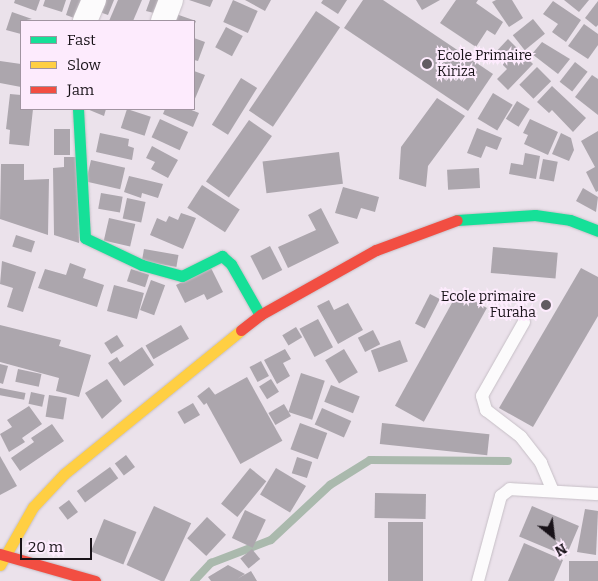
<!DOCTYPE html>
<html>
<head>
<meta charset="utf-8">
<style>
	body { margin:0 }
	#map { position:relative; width:598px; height:581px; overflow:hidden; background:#ebe2eb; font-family:Bitter,serif }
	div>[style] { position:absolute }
	.stream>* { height:8px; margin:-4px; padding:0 4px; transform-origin:4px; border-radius:4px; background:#aab9ad }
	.building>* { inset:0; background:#aca6ad; transform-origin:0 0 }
	.roads { filter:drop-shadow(0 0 1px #c6bfc6) drop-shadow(0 0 1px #c6bfc6) }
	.lane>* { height:12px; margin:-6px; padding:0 6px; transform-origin:6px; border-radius:6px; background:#fcfbfc }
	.street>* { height:24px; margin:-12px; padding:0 12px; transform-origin:12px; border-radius:12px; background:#fcfbfc }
	.fast>* { height:11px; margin:-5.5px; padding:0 5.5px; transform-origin:5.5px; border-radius:5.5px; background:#16e098 }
	.slow>* { height:11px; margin:-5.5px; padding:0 5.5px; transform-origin:5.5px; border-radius:5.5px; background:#ffcf43 }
	.jam>* { height:11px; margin:-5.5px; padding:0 5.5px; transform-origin:5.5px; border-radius:5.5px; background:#f24e42 }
	.dots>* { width:14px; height:14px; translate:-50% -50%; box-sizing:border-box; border:2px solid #fdebfd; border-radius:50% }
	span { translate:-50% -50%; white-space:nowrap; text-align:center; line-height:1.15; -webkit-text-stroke:4px #fdebfd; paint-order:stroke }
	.poi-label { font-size:14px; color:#181218 }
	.left { translate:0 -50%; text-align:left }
	.right { translate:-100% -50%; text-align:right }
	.legend { position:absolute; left:20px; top:20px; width:175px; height:90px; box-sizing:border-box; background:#fdebfd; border:1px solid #a194a1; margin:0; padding:6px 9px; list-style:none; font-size:15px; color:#181218 }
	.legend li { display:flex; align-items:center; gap:10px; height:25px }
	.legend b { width:25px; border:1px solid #a194a1 }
	.north { position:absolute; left:528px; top:511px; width:50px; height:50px; -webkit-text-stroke:4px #fdebfd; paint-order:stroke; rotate:151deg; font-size:14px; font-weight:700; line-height:20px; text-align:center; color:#181218 }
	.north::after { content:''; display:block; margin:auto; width:18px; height:22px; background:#181218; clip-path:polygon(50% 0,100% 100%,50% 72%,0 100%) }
	.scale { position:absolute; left:20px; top:538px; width:72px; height:22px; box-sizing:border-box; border:2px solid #181218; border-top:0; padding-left:6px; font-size:15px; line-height:18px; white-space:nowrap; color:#181218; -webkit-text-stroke:4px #fdebfd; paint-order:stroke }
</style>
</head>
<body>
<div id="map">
	<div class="stream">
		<div style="left:194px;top:581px;width:25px;rotate:-47deg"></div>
		<div style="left:211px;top:563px;width:64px;rotate:-21deg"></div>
		<div style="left:271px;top:540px;width:81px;rotate:-43deg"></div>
		<div style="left:330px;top:485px;width:47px;rotate:-32deg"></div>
		<div style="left:370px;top:460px;width:138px;rotate:0.4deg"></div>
	</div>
	<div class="building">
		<div style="clip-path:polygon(15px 0,40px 0,36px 11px,14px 3px)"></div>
		<div style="clip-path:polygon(45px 0,66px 0,62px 12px,43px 6px)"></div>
		<div style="clip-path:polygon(71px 0,84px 0,77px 19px,66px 15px)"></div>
		<div style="clip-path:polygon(98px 0,114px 0,108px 15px,94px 10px)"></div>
		<div style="clip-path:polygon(118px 0,142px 0,133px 21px,109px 21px)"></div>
		<div style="clip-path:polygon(150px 0,159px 0,154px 13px,146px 11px)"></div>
		<div style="clip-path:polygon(189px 0,213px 0,210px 7px)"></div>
		<div style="left:233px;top:0;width:27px;height:24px;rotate:24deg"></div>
		<div style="clip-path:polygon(245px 0,271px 0,265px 11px)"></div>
		<div style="clip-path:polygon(323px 0,347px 0,338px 14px,321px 3px)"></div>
		<div style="clip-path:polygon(363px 0,383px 0,493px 74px,468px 111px,344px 28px)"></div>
		<div style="clip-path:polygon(416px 0,440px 0,422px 10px)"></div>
		<div style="clip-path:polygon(456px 0,478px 0,476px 3px,503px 22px,495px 35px,487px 30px,476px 47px,440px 23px)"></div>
		<div style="clip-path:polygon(496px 0,512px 0,523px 18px,509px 27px,492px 2px)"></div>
		<div style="clip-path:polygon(564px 0,589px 0,579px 12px)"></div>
		<div style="clip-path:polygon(553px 1px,581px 20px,566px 42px,552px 32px,558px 24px,543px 14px)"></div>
		<div style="clip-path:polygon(598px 1px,598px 25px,596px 27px,585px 18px)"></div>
		<div style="left:316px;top:11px;width:29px;height:120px;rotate:34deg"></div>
		<div style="clip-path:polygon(12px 12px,32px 19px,21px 21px,21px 34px,6px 30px)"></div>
		<div style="clip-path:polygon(173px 13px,196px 21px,194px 26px,194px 21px,170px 21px)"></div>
		<div style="left:533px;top:19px;width:19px;height:26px;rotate:51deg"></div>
		<div style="clip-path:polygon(584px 24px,598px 34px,598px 45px,588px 59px,568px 46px)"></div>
		<div style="left:226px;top:27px;width:19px;height:23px;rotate:28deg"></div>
		<div style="clip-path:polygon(194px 38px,205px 42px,198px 61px,194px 60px)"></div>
		<div style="clip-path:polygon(508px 39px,533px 64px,508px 90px,497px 79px,507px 69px,493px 55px)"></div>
		<div style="clip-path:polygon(542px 42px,570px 59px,558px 74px,532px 54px)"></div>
		<div style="clip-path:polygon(0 61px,21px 64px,21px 87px,0 83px)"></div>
		<div style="left:575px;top:62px;width:16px;height:25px;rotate:38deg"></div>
		<div style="left:537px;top:67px;width:20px;height:25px;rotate:45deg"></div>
		<div style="clip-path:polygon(194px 71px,205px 75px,194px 101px)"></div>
		<div style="clip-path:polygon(592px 75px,598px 79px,598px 115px,575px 97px)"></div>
		<div style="left:241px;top:78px;width:19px;height:55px;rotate:32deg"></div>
		<div style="clip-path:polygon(552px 86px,586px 118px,573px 132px,552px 110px,549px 113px,537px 102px)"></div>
		<div style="left:493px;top:93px;width:23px;height:30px;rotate:31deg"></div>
		<div style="clip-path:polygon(10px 94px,21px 95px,21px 109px,33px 109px,29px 146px,9px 144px,10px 130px,6px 129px)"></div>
		<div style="clip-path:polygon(437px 98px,465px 116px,428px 166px,426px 187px,399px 179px,401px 147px)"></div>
		<div style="left:517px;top:101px;width:15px;height:21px;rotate:32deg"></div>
		<div style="clip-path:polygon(87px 109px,106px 109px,104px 116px)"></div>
		<div style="left:127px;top:109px;width:25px;height:20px;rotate:18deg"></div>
		<div style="clip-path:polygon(165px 109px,189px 109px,199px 113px,193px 127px,163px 114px)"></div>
		<div style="left:160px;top:119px;width:31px;height:20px;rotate:25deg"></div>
		<div style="clip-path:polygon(530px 119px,558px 132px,548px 155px,524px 144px,528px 135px,523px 133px)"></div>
		<div style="left:249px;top:120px;width:28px;height:75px;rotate:35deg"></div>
		<div style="clip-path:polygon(477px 128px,502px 138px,497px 150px,486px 146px,481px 158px,467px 153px)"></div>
		<div style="left:54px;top:129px;width:16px;height:26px"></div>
		<div style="clip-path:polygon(598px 131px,598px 191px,596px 192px,586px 172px,595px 167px,581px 141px)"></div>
		<div style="clip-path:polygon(100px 133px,129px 139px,128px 146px,134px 148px,132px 160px,96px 152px)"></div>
		<div style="clip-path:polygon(561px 133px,571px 138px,574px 150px,569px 161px,552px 154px)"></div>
		<div style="clip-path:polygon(152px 146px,178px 160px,168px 178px,151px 169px,155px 162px,146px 158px)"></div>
		<div style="left:339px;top:152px;width:32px;height:77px;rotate:83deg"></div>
		<div style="clip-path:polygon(525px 153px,540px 156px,536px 179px,509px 174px,511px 163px,523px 165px)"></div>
		<div style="clip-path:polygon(64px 157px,78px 157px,79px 243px,54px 235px,53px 168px,64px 167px)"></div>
		<div style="left:543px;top:159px;width:15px;height:20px;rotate:11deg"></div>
		<div style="left:91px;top:160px;width:35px;height:22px;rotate:13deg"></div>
		<div style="clip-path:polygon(1px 164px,24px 164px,24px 180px,49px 179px,48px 235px,0 219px)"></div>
		<div style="left:479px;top:168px;width:20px;height:32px;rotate:87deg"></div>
		<div style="clip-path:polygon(129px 176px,163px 184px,158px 198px,142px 193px,141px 198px,124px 192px)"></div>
		<div style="left:202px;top:185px;width:45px;height:27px;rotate:33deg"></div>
		<div style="clip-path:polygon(343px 187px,379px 197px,375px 212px,361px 208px,357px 219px,335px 213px)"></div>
		<div style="clip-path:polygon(583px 188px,598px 197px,596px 212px,576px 201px)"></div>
		<div style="left:101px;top:193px;width:22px;height:16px;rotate:10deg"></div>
		<div style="left:127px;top:198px;width:19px;height:21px;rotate:12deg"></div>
		<div style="clip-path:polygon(321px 208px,339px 243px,288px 268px,278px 247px,316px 230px,308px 215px)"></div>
		<div style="clip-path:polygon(181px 213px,196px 218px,183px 249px,150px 235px,157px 218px,166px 222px,169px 216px,178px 220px)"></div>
		<div style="left:109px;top:218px;width:27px;height:23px;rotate:13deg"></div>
		<div style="left:16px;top:235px;width:20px;height:12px;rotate:18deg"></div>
		<div style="left:270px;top:246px;width:27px;height:22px;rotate:63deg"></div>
		<div style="left:493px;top:247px;width:65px;height:26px;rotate:5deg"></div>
		<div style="left:144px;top:249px;width:35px;height:12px;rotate:10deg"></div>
		<div style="clip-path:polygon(2px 261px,36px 272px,23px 312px,7px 307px,13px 288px,0 284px)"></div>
		<div style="clip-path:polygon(70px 263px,86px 269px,83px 278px,104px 285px,97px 307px,38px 288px,45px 269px,66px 275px)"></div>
		<div style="clip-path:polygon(211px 268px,223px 292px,207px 300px,204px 294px,185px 303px,176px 285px)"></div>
		<div style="clip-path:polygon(581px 268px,598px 277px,598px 316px,533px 427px,499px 408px)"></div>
		<div style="left:131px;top:269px;width:19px;height:13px;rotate:18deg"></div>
		<div style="left:151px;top:280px;width:15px;height:32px;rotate:20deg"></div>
		<div style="left:114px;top:285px;width:31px;height:27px;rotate:15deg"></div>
		<div style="left:458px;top:292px;width:33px;height:130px;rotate:29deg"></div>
		<div style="left:430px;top:294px;width:11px;height:33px;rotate:27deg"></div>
		<div style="clip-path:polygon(329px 300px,334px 310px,348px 303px,363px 330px,338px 344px,317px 306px)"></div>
		<div style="left:318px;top:319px;width:32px;height:21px;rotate:62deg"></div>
		<div style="clip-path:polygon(0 325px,61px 340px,59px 346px,91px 355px,79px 397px,56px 391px,59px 378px,0 362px)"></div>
		<div style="left:181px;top:325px;width:16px;height:41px;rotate:60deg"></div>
		<div style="left:296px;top:327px;width:12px;height:16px;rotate:59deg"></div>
		<div style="left:373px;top:330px;width:16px;height:17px;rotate:63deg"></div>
		<div style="left:117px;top:335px;width:13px;height:15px;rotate:58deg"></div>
		<div style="left:400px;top:340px;width:23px;height:31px;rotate:70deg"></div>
		<div style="clip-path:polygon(142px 347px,154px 365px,124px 386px,108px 363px,117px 357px,120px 362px)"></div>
		<div style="clip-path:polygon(285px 349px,291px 359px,283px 363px,290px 376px,277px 384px,264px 360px)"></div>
		<div style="left:344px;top:349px;width:27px;height:22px;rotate:59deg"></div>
		<div style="left:261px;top:361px;width:17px;height:13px;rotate:62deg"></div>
		<div style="clip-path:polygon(0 364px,8px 366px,3px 384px,0 383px)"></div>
		<div style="left:18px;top:369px;width:24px;height:13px;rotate:12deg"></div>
		<div style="left:301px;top:373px;width:25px;height:41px;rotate:18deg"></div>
		<div style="left:247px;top:377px;width:73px;height:48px;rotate:61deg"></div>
		<div style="clip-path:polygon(107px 379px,122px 401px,102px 419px,85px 393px)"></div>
		<div style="left:271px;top:379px;width:15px;height:14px;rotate:58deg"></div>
		<div style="left:331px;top:385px;width:31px;height:18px;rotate:22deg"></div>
		<div style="left:209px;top:387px;width:11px;height:15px;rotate:52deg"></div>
		<div style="left:0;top:388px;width:26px;height:7px;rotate:11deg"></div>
		<div style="left:31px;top:392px;width:14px;height:12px;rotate:12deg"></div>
		<div style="left:49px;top:395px;width:18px;height:22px;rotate:9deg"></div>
		<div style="left:193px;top:403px;width:14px;height:18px;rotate:60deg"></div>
		<div style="left:284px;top:404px;width:14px;height:18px;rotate:60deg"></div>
		<div style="clip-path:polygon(29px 406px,42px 424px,22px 438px,25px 442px,9px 452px,0 434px,12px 427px,7px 420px)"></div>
		<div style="left:322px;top:408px;width:32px;height:18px;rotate:24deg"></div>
		<div style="left:300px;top:423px;width:29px;height:28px;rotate:20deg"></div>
		<div style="left:382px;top:423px;width:108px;height:21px;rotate:6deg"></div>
		<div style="clip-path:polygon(52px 424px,64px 441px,20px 471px,11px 458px,34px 442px,31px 438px)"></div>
		<div style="left:126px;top:455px;width:15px;height:14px;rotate:53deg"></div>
		<div style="clip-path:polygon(0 456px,17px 486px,0 495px)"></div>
		<div style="left:297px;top:457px;width:16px;height:17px;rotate:18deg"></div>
		<div style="left:110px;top:467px;width:14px;height:41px;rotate:54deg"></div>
		<div style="left:250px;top:468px;width:21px;height:46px;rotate:39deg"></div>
		<div style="left:276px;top:468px;width:35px;height:31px;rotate:31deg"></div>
		<div style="left:375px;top:493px;width:51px;height:25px;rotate:1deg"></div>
		<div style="left:69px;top:500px;width:15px;height:13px;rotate:53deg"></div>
		<div style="left:154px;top:506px;width:41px;height:65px;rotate:25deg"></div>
		<div style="left:532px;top:506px;width:51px;height:33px;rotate:23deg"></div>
		<div style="clip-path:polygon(585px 509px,598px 511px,596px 555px,577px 552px)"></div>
		<div style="left:245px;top:510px;width:23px;height:31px;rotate:25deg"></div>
		<div style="left:207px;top:517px;width:26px;height:29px;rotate:43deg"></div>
		<div style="left:104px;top:519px;width:35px;height:35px;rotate:22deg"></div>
		<div style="left:388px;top:522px;width:35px;height:59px"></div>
		<div style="clip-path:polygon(524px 543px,563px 560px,554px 581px,508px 581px)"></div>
		<div style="left:252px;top:549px;width:13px;height:15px;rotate:51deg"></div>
		<div style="left:569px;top:561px;width:29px;height:20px"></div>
		<div style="clip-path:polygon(228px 565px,245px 574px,237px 579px,251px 571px,257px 581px,211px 581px,208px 577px)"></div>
	</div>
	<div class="roads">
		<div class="lane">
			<div style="left:524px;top:322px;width:85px;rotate:119.6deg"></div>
			<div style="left:482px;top:396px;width:15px;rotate:74deg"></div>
			<div style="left:486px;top:410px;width:44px;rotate:37.6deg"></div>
			<div style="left:521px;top:437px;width:33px;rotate:52deg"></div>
			<div style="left:541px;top:463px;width:30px;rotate:67deg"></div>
			<div style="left:478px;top:581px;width:88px;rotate:-74.9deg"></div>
			<div style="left:501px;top:496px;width:11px;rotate:-38deg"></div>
			<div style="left:510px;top:489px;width:88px;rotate:3.3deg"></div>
		</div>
		<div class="street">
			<div style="left:85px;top:21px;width:23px;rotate:-67deg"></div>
			<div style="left:163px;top:21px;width:22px;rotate:-69deg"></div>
		</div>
		<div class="fast">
			<div style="left:78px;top:109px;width:129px;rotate:86.9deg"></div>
			<div style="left:85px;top:238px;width:63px;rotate:25.3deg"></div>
			<div style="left:142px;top:265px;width:41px;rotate:15.4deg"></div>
			<div style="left:182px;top:276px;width:45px;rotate:-26.6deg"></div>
			<div style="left:222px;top:256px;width:12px;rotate:42deg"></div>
			<div style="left:231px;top:264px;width:59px;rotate:60.4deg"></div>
			<div style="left:457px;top:220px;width:78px;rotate:-3.7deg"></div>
			<div style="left:535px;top:215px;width:35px;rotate:8deg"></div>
			<div style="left:570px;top:220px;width:30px;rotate:21deg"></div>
		</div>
		<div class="slow">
			<div style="left:0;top:565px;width:67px;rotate:-60.4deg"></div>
			<div style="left:33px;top:507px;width:45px;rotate:-46.8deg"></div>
			<div style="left:64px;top:474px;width:228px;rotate:-39.1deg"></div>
		</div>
		<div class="jam">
			<div style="left:241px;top:330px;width:24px;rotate:-38deg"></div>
			<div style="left:260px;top:315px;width:133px;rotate:-29.3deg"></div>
			<div style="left:376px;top:250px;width:86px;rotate:-20.3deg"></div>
			<div style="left:0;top:554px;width:99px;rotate:15.9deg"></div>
		</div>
	</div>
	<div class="dots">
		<div style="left:427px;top:64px;background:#625b62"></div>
		<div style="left:546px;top:305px;background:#625b62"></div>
	</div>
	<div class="poi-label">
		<span class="left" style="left:437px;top:64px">Ecole Primaire<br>Kiriza</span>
		<span class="right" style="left:536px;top:305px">Ecole primaire<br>Furaha</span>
	</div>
	<ul class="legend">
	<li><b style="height:6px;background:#16e098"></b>Fast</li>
	<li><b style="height:6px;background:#ffcf43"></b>Slow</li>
	<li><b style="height:6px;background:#f24e42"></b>Jam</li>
	</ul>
	<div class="north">N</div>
	<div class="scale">20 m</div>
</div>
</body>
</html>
